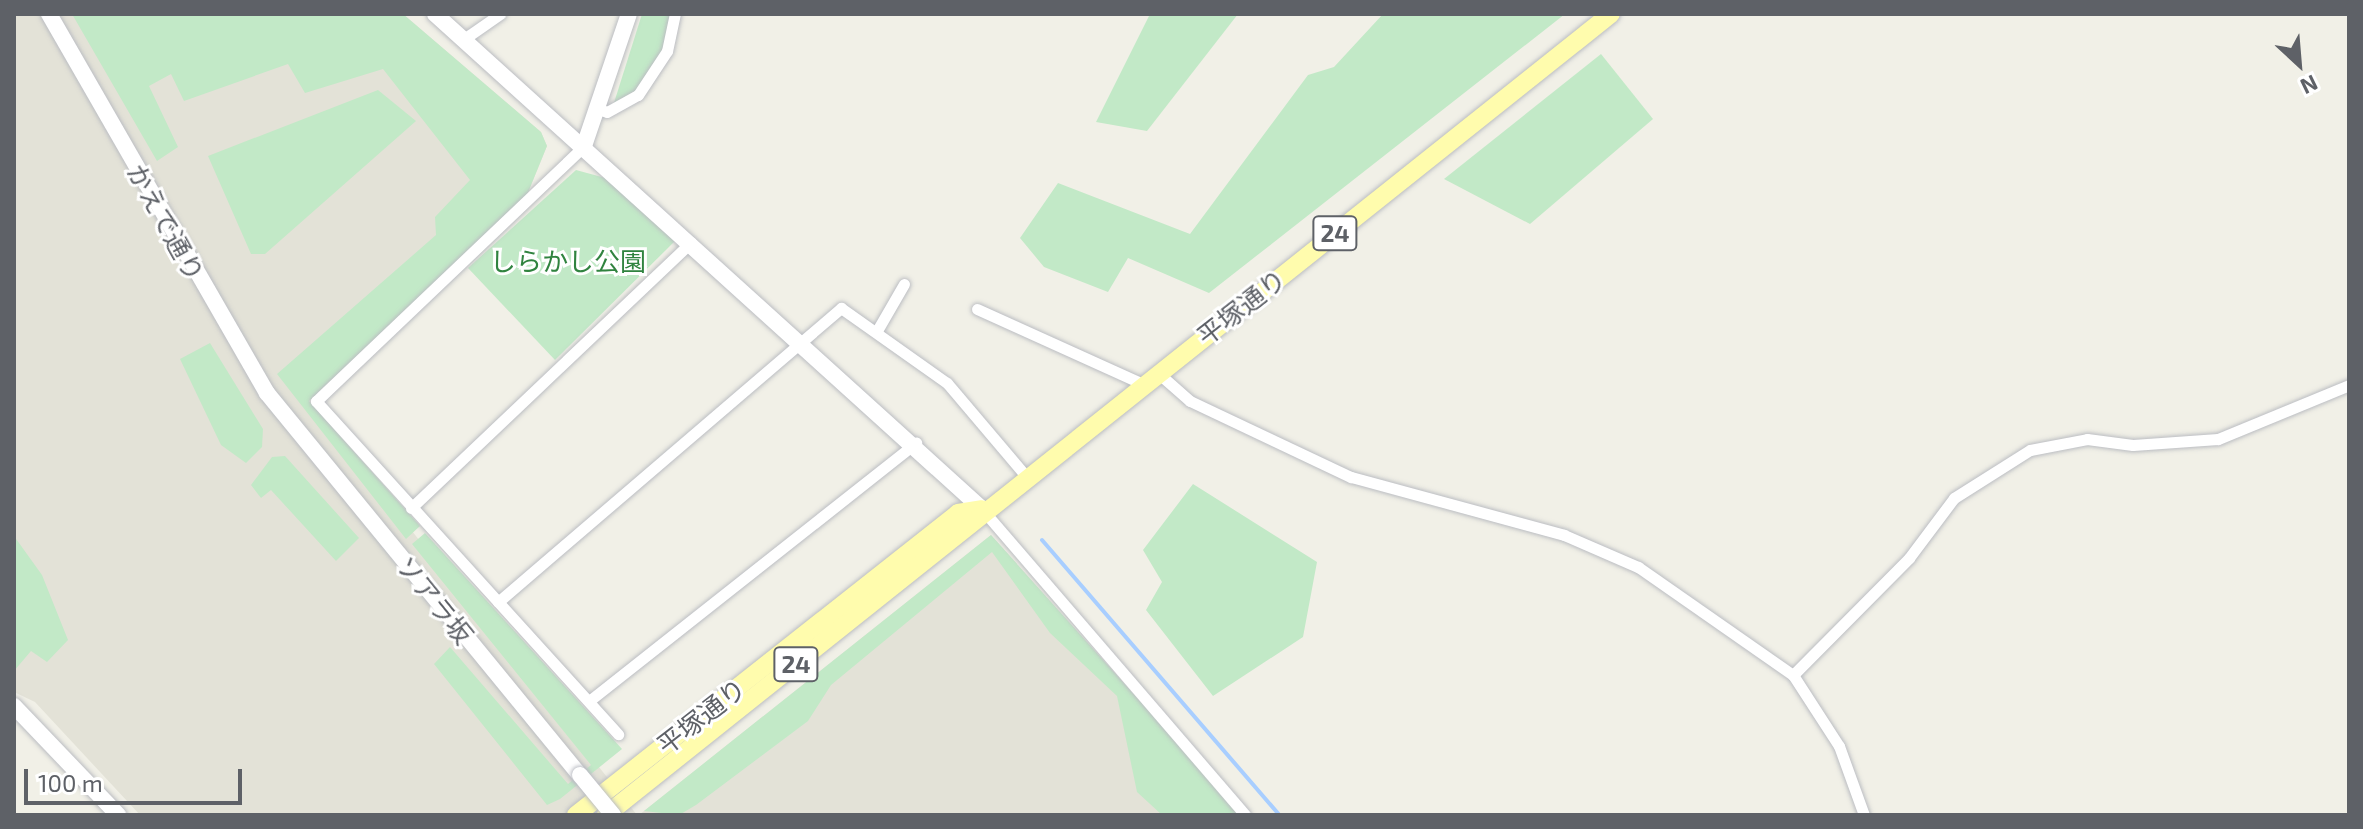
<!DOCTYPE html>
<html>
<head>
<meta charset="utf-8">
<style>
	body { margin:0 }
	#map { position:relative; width:2363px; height:829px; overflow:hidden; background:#f1f0e7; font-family:"Exo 2","Noto Sans JP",sans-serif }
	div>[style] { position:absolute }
	.education>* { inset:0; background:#e3e2d7 }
	.green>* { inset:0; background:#c2e9c7 }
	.stream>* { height:4px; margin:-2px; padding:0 2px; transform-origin:2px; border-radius:2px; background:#a8ceff }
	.roads { filter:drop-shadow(0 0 2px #bbbdc2) drop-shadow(0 0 2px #bbbdc2) }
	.street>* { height:11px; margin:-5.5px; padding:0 5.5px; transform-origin:5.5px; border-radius:5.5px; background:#fff }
	.secondary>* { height:16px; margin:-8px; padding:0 8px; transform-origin:8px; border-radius:8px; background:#fff }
	.primary>* { height:18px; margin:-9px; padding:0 9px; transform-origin:9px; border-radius:9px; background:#fffcad }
	.bridges { filter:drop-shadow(0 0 2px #bcbec5) drop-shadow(0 0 2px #bcbec5) }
	.secondary-bridge>* { height:16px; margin:-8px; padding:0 8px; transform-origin:8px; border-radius:8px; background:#fff }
	span { translate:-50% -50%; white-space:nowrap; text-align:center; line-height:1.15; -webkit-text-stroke:6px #fff; paint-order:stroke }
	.shield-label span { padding:2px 6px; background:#fff; border:2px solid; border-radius:6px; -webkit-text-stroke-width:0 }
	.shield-label { font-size:24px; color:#5e6167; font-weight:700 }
	.street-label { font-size:26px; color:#5e6167 }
	.park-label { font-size:26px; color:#30833f }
	.frame { position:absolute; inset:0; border:16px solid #5e6167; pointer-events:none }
	.north { position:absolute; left:2259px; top:24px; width:80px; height:80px; -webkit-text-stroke:6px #fff; paint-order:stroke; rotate:154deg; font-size:22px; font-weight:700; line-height:32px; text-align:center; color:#5e6167 }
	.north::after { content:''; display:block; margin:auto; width:28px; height:36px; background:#5e6167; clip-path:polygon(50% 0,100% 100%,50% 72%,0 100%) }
	.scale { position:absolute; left:24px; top:769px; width:218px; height:36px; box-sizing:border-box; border:4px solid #5e6167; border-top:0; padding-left:10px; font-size:24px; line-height:28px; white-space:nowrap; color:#5e6167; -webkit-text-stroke:6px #fff; paint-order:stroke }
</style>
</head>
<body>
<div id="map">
	<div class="education">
		<div style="clip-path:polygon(14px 14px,403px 14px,541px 132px,547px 146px,527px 195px,309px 401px,637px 815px,140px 815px,35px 702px,14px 692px)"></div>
		<div style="clip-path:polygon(991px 535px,1242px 815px,639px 815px)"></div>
	</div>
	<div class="green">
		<div style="clip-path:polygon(72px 14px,403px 14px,541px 132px,547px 146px,527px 195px,309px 401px,420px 526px,406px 539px,277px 374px,436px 235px,435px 217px,470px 180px,383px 69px,305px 93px,288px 64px,184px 101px,171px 74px,149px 86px,178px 147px,157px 161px)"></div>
		<div style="clip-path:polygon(642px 14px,672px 14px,663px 52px,635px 92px,613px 106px)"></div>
		<div style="clip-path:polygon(1150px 14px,1238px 14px,1147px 131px,1096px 122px)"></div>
		<div style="clip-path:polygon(1383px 14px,1565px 14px,1209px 293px,1128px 258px,1108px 292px,1044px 267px,1020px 238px,1058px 183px,1190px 234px,1308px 75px,1334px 67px)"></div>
		<div style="clip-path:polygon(1601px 54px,1653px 119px,1530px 224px,1444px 179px)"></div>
		<div style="clip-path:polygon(378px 90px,416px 121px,265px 254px,251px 254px,208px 156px)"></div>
		<div style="clip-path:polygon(576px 170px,609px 179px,676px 240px,555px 360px,468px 268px)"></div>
		<div style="clip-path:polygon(210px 343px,263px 429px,262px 447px,246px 463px,221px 445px,180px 359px)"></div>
		<div style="clip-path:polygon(285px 456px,359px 538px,336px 561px,271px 490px,261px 498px,251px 485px,272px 457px)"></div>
		<div style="clip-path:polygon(1193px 484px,1317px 562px,1303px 637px,1213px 696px,1146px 610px,1162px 582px,1143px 550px)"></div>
		<div style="clip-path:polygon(425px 533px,622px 749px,560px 799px,547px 805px,434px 664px,450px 647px,568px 784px,591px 765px,412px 544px)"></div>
		<div style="clip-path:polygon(991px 535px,1242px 815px,1162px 815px,1137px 792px,1117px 696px,1050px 633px,992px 552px,831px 685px,808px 721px,696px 805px,679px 815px,644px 811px)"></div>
		<div style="clip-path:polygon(14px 536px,42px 575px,68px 640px,47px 662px,31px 651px,14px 671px)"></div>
	</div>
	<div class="stream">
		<div style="left:1042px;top:540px;width:363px;rotate:49.2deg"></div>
	</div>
	<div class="roads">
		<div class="street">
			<div style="left:464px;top:39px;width:44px;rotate:-34.8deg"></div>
			<div style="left:598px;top:109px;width:9px;rotate:18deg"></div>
			<div style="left:607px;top:112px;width:35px;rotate:-29deg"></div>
			<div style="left:638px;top:95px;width:53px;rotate:-56.6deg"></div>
			<div style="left:667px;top:51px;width:38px;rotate:-78deg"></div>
			<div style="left:584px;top:146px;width:370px;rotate:136.4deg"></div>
			<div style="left:316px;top:401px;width:450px;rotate:47.8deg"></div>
			<div style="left:977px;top:309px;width:182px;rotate:24.3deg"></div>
			<div style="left:878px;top:329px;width:52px;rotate:-60deg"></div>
			<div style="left:1157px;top:372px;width:44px;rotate:41.3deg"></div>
			<div style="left:1190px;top:401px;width:178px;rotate:25.3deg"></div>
			<div style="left:1351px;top:477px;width:221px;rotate:15.2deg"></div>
			<div style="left:1564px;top:535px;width:81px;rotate:23.4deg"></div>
			<div style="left:1638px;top:567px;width:189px;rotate:34.9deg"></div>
			<div style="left:1793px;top:675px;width:85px;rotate:57.1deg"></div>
			<div style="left:1839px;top:746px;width:73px;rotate:70.1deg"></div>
			<div style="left:411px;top:508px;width:386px;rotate:-43.5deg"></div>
			<div style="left:982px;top:509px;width:403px;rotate:49.3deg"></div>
			<div style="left:498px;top:602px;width:452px;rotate:-40.6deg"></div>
			<div style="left:841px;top:308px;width:130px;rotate:35.3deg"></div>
			<div style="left:947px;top:383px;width:121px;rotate:49.7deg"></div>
			<div style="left:1793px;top:675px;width:165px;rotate:-45.2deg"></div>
			<div style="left:1909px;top:558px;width:75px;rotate:-53.1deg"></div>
			<div style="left:1954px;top:498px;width:90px;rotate:-32.3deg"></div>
			<div style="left:2030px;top:450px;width:58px;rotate:-10.9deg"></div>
			<div style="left:2087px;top:439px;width:46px;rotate:7.4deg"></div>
			<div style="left:2133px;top:445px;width:85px;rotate:-4deg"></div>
			<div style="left:2218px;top:439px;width:142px;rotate:-22.4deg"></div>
			<div style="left:589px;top:701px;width:417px;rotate:-38.3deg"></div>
		</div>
		<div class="secondary">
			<div style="left:49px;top:14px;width:437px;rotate:60.1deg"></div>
			<div style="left:267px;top:393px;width:494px;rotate:50.7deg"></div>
			<div style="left:435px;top:14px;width:738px;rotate:42.14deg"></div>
			<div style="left:584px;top:146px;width:139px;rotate:-71.2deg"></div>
			<div style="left:14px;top:706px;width:151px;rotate:46.3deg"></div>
		</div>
		<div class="primary">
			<div style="left:576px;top:815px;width:487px;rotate:-38.3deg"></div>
			<div style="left:958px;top:513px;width:24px;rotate:-9deg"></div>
			<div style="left:606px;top:815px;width:1285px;rotate:-38.56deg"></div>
		</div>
	</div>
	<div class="bridges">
		<div class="secondary-bridge">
			<div style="left:580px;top:775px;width:52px;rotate:50.5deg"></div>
		</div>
	</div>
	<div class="shield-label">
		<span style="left:1335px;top:233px">24</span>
		<span style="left:796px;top:664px">24</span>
	</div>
	<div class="street-label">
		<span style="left:166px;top:222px;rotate:61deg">かえで通り</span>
		<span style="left:1241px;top:307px;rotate:-38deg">平塚通り</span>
		<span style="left:435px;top:600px;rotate:51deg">ソアラ坂</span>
		<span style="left:701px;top:716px;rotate:-38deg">平塚通り</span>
	</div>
	<div class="park-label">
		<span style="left:568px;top:261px">しらかし公園</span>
	</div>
	<div class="frame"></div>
	<div class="north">N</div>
	<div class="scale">100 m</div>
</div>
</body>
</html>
